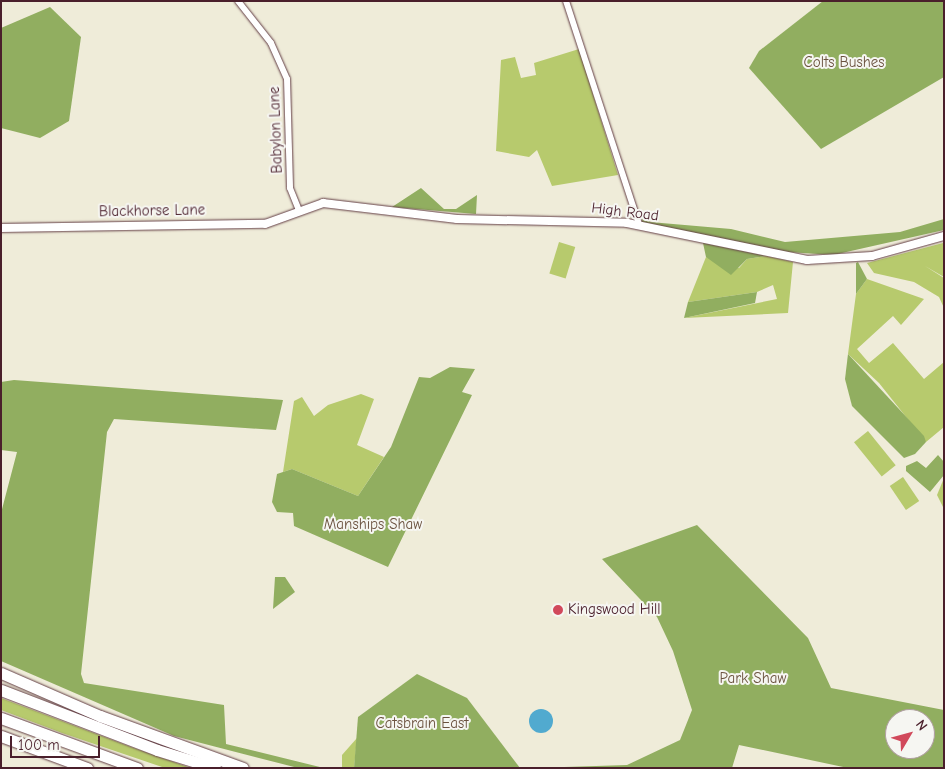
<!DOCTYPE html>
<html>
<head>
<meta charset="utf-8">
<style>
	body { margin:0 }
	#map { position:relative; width:945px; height:769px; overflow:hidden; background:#efecd9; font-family:"Comic Neue",sans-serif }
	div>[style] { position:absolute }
	.green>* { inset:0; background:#b7ca6d; transform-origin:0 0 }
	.forest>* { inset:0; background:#91ae60 }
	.water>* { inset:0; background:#51aacf }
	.round { border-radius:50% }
	.roads { filter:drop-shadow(0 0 1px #633e45) drop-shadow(0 0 1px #633e45) }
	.minor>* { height:6px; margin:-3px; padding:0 3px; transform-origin:3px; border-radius:3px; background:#fff }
	.tertiary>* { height:8px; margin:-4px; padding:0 4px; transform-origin:4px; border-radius:4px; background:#fff }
	.motorway>* { height:11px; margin:-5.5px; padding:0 5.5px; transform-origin:5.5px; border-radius:5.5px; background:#fff }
	.dots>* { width:14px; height:14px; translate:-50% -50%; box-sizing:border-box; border:2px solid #f6f6f2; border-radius:50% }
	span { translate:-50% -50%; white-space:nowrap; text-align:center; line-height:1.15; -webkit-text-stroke:4px #f6f6f2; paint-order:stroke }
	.park-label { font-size:15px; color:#6b523f }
	.street-label { font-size:15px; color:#4a1f2b }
	.poi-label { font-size:15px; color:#4a1f2b }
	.left { translate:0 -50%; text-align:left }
	.frame { position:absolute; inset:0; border:2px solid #4a1f2b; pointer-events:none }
	.north { position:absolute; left:885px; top:709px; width:50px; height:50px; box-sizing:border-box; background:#f6f6f2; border:1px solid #b1a0a2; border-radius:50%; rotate:53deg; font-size:14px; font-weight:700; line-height:20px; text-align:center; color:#4a1f2b }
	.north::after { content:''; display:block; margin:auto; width:18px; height:22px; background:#d1495b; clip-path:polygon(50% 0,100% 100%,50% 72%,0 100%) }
	.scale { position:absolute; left:10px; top:736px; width:90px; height:22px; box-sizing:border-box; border:2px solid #4a1f2b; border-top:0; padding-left:6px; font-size:15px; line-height:18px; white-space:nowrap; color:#4a1f2b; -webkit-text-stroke:4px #f6f6f2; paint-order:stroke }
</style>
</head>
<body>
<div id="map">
	<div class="green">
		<div style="clip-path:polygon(579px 49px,618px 175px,552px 186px,537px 150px,529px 157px,496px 151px,501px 60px,515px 57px,521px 78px,536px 75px,534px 63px)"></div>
		<div style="left:559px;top:242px;width:17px;height:33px;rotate:17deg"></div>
		<div style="clip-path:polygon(943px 243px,944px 277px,925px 266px,944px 278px,944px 308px,939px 297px,914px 282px,874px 273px,867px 263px)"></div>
		<div style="clip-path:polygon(766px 256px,793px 262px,788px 313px,684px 318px,777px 299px,773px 285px,757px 292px,688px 302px,706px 257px,739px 268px,747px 259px)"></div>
		<div style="clip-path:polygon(867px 279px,924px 299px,901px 325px,893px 316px,857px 349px,869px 363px,893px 343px,924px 379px,944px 362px,944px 427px,926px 442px,879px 383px,848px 354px,856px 294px)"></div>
		<div style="clip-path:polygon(361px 394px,374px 399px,357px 445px,384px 457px,358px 496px,292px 469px,283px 472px,294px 401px,302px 397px,314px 416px,328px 405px)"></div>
		<div style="left:868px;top:431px;width:44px;height:18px;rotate:51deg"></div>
		<div style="left:903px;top:477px;width:29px;height:16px;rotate:56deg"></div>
		<div style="clip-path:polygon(944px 478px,944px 509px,937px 495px)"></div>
		<div style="clip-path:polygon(1px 698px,131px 747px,191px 768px,165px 768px,62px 733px,1px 710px)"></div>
		<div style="clip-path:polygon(357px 738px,354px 768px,342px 768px,342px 755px)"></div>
	</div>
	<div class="forest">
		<div style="clip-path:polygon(823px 1px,944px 1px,944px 77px,821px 149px,749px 68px,759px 51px)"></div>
		<div style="clip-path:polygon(50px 7px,81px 37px,69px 121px,40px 138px,1px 128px,1px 28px)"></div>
		<div style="clip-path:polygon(421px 188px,444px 209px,456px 209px,477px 195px,476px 214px,392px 207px)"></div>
		<div style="clip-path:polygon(643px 213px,650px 222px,731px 229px,785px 242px,900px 232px,944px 219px,944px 230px,833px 255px,788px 252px,642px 222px)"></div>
		<div style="clip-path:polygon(703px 243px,766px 256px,747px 259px,731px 275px,706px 257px)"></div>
		<div style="clip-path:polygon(858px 262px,867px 279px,856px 294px,856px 263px)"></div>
		<div style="clip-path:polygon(757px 292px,755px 303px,684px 318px,688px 302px)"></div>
		<div style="clip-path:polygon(848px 354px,924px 436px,926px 442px,915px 454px,904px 458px,852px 406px,845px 379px)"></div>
		<div style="clip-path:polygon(450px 367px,475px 369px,462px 392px,472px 395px,388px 567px,294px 526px,293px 513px,277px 512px,272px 502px,277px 474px,292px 469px,358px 496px,391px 447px,419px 377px,430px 378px)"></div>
		<div style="clip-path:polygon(14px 380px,283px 400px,276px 430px,114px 419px,107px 432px,81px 674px,84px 683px,224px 705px,226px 744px,324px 768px,298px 768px,174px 736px,1px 661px,1px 513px,17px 452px,1px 450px,1px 382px)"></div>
		<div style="clip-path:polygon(938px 455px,944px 462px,944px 475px,930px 492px,906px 471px,906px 466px,917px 461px,926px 468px)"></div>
		<div style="clip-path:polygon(evenodd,697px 525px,808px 638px,831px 688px,944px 710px,944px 768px,848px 768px,739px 745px,732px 768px,533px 768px,627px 765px,680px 740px,692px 710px,673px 651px,657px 617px,602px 559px,697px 525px,895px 719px,925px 719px,925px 749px,895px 749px,895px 719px)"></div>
		<div style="clip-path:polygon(275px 577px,285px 577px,295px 592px,273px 609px)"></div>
		<div style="clip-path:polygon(417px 674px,467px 698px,520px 768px,354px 768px,358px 717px)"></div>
	</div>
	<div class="water">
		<div class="round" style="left:529px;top:709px;width:24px;height:24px"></div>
	</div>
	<div class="roads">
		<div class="minor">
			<div style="left:238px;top:1px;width:53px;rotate:51.8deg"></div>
			<div style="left:271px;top:43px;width:39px;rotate:66deg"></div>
			<div style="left:287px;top:79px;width:109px;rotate:88.4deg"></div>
			<div style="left:290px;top:188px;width:24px;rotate:68deg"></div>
			<div style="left:566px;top:1px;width:236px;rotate:71.9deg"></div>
		</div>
		<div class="tertiary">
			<div style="left:1px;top:228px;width:264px;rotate:-0.9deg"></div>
			<div style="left:265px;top:224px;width:62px;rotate:-19.9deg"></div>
			<div style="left:323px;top:203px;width:135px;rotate:6.8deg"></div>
			<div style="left:457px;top:219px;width:170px;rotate:1.3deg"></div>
			<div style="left:627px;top:223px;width:184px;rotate:11.6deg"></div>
			<div style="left:807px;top:260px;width:65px;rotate:-3.5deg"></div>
			<div style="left:872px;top:256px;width:75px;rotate:-15.5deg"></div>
		</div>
		<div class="motorway">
			<div style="left:1px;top:673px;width:108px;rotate:23.5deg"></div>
			<div style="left:100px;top:716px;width:152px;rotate:20deg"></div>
			<div style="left:1px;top:690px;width:167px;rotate:21deg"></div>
			<div style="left:157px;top:750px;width:61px;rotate:17.2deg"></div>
			<div style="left:1px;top:718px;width:145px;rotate:20.2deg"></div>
			<div style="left:1px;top:736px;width:92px;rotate:20.4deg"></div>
		</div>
	</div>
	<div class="dots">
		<div style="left:558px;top:610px;background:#d1495b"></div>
	</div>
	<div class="park-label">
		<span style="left:844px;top:63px">Colts Bushes</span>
		<span style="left:373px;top:525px">Manships Shaw</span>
		<span style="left:753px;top:679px">Park Shaw</span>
		<span style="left:422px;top:724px">Catsbrain East</span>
	</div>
	<div class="street-label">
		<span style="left:276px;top:130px;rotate:-92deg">Babylon Lane</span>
		<span style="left:152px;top:211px;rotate:-1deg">Blackhorse Lane</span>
		<span style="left:625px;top:212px;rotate:7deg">High Road</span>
	</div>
	<div class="poi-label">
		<span class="left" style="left:568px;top:610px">Kingswood Hill</span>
	</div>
	<div class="frame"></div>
	<div class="north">N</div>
	<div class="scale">100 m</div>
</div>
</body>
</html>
